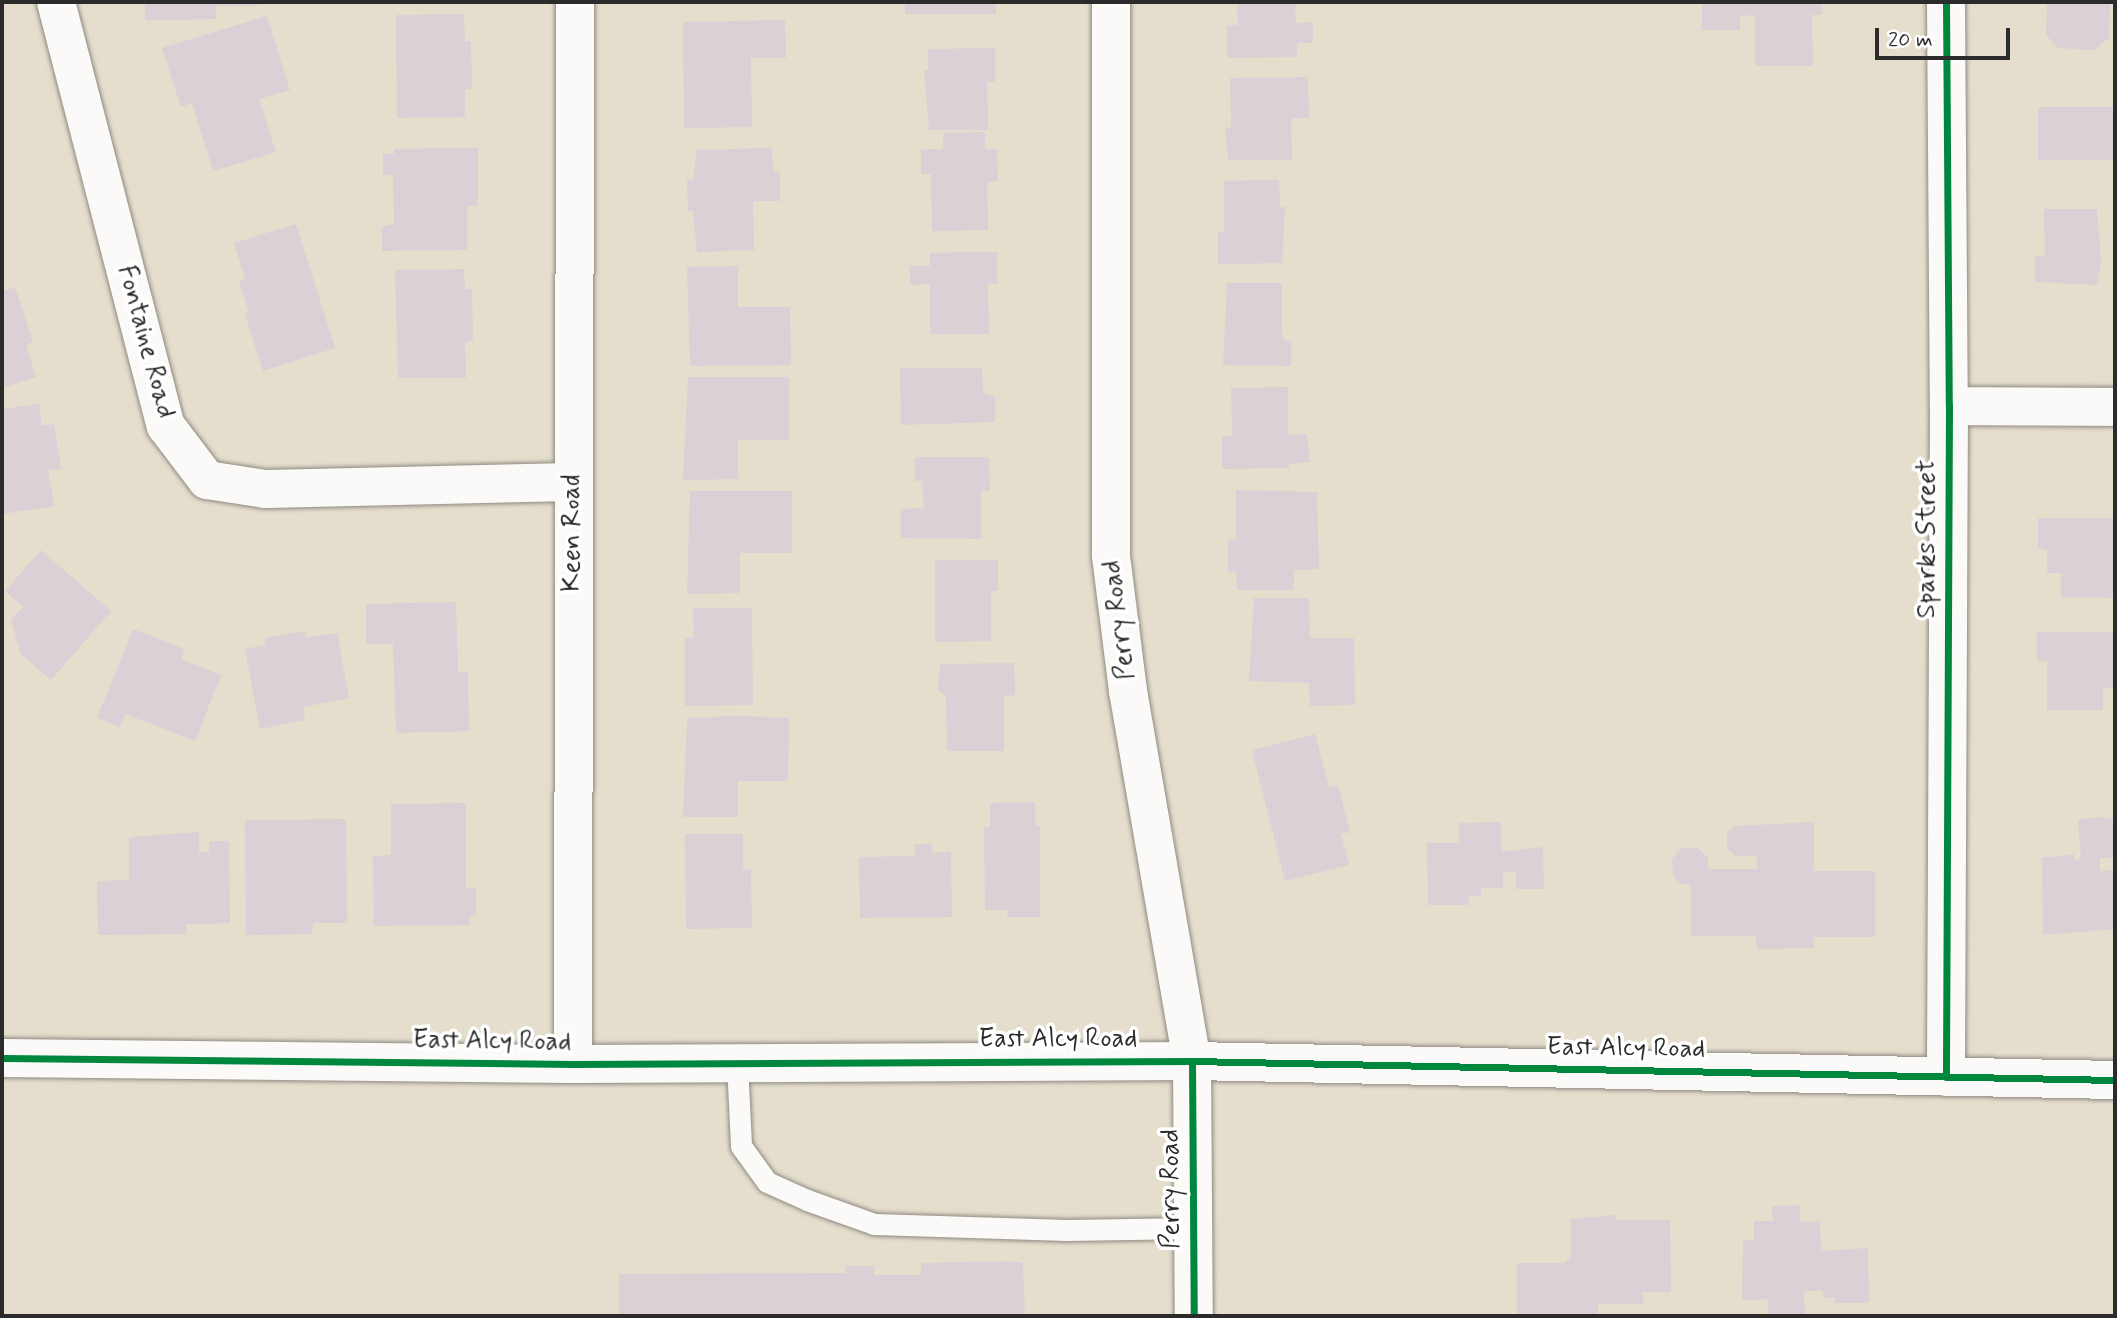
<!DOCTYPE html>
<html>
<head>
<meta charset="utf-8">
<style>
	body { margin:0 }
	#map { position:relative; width:2117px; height:1318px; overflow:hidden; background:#e5decd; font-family:Mynerve,sans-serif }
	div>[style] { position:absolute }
	.building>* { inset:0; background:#dad0d5; transform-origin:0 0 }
	.roads { filter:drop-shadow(0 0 2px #8e8a82) drop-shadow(0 0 2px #8e8a82) }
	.service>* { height:21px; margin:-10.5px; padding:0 10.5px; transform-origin:10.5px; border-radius:10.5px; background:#fbfaf8 }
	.minor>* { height:38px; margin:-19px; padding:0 19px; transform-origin:19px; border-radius:19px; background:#fbfaf8 }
	.tertiary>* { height:38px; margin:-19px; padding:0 19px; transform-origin:19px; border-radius:19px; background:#fbfaf8 }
	.cycleway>* { height:7px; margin:-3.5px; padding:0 3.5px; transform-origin:3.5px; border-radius:3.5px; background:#00873e }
	span { translate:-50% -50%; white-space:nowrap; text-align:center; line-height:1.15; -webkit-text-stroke:7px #fff; paint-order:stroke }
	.street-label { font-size:26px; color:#2b2b2b }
	.frame { position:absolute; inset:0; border:4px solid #2b2b2b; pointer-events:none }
	.scale { position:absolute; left:1875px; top:28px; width:135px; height:32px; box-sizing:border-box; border:4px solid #2b2b2b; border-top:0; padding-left:9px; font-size:21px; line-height:24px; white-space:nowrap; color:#2b2b2b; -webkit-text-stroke:5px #fff; paint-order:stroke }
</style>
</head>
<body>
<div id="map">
	<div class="building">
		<div style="clip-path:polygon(145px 2px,261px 2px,262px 5px,216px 6px,216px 19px,145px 20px)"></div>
		<div style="left:905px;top:2px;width:91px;height:12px"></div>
		<div style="clip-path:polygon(1237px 2px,1295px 2px,1296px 23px,1313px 22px,1313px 43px,1297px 43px,1297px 57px,1227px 58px,1227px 25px,1238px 26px)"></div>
		<div style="clip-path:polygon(1702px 2px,1821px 2px,1822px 15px,1812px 15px,1813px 66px,1755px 66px,1755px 15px,1740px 16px,1740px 30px,1702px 30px)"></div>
		<div style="clip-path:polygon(2047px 2px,2110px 2px,2109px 38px,2094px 50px,2058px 48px,2046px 35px)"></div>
		<div style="clip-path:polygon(464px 14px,465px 41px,471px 41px,472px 89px,465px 89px,465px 117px,397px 118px,396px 15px)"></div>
		<div style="clip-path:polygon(267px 16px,290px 90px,259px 99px,276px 152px,213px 171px,192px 103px,181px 107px,162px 48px)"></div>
		<div style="clip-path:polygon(785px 20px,786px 58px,751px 58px,752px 127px,684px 128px,683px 22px)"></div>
		<div style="clip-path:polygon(995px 48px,995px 82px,987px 82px,988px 130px,929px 130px,924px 70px,928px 70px,928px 49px)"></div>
		<div style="clip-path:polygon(1308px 77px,1309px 118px,1291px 118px,1292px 160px,1228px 160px,1225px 127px,1231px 128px,1230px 78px)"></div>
		<div style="left:2038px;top:107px;width:77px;height:53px"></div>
		<div style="clip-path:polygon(985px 132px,985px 149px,997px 149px,998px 181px,987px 182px,988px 230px,932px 231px,931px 174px,921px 174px,921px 149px,943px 149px,943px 133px)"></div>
		<div style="clip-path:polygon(478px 148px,478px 206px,467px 206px,467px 250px,382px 251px,382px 227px,394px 224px,393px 174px,383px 175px,383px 154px,394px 154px,394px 149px)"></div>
		<div style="clip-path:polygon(772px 148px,773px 172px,780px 171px,780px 201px,753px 201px,754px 250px,697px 252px,693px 211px,688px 211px,687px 179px,693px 180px,697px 150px)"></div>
		<div style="clip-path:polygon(1279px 180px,1280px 207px,1285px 207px,1282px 263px,1218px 264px,1218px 231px,1224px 232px,1224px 181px)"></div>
		<div style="clip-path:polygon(2044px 209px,2097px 209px,2101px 261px,2097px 285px,2035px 282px,2035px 256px,2045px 256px)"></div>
		<div style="clip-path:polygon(296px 224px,335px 348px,263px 371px,245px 314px,249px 312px,239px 281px,245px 279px,234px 243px)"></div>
		<div style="clip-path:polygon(997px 252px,997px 284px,988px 284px,989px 334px,930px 334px,930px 284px,910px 285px,910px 266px,930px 266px,930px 253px)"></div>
		<div style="clip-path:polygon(738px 266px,738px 307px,790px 307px,791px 365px,690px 366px,687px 267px)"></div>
		<div style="clip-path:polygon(464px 269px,465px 289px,472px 289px,473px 341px,465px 342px,466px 378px,398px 378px,395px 270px)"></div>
		<div style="clip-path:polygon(1227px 283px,1282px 283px,1282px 331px,1284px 341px,1291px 341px,1291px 366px,1223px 365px)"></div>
		<div style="clip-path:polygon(15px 287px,33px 342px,26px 345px,36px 377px,2px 388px,2px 292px)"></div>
		<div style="clip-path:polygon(900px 368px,982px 368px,983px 393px,995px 397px,995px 422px,901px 425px)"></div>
		<div style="clip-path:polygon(688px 377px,789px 377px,789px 440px,738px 440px,738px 479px,683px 480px)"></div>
		<div style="clip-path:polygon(1288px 387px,1288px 435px,1307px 434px,1310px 462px,1289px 464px,1289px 468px,1222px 469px,1222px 436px,1232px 436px,1231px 388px)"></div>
		<div style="clip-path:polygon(39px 404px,42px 426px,54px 424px,61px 469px,48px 470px,54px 506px,2px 514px,2px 409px)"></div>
		<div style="clip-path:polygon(915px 457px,989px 457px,990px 491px,981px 491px,981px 539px,901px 538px,901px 509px,924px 508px,922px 481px,915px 481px)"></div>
		<div style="clip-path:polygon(1236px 490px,1317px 492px,1319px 569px,1294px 570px,1294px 590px,1237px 590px,1236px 572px,1228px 572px,1228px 539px,1236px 540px)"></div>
		<div style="clip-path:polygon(690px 491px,792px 491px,792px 553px,740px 553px,740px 593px,687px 594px)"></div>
		<div style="clip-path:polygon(2038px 518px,2115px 518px,2115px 598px,2061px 597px,2061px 573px,2047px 573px,2047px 550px,2038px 549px)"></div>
		<div style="clip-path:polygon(41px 550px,111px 611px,51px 680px,21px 654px,11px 620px,23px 607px,5px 591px)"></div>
		<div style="clip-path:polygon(935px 560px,998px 560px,998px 591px,991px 591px,991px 641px,935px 642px)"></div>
		<div style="clip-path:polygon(1254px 598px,1309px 598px,1310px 638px,1354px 638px,1355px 705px,1310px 706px,1309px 683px,1249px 681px)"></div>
		<div style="clip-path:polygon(456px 602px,458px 672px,468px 672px,469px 731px,396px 733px,393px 644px,366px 644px,366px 604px)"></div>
		<div style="clip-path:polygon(693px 608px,752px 608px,753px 705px,685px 706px,685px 638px,694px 638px)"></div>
		<div style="clip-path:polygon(133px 629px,185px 649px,181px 659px,221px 675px,195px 741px,125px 714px,120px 727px,97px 718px)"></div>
		<div style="clip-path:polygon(305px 631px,306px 638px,337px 633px,349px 698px,303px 707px,305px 720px,260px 729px,245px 649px,265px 645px,265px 638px)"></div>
		<div style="clip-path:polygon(2037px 632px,2115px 632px,2115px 688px,2103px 688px,2103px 710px,2047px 710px,2047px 661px,2037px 661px)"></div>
		<div style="clip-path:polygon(1014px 663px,1015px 695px,1004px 696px,1004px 751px,947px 751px,946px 697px,938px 689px,940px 664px)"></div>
		<div style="clip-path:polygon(739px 716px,789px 718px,788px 781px,738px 781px,738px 817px,683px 817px,687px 718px)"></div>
		<div style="clip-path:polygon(1315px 734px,1329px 787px,1338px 785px,1350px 832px,1341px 834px,1349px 865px,1285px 881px,1252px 750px)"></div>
		<div style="clip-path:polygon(1035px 802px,1035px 825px,1040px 826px,1040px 917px,1007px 917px,1008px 910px,985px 910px,984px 826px,990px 827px,990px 803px)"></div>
		<div style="clip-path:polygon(466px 803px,466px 888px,476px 888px,476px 915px,469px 916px,469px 925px,374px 926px,373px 856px,391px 855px,391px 804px)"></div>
		<div style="clip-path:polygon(2098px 817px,2115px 820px,2115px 858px,2100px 858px,2100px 871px,2115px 870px,2115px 929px,2043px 935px,2042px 858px,2074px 854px,2074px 860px,2081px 859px,2078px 820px)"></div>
		<div style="clip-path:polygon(346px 819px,347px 923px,313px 923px,312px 934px,246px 935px,245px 820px)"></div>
		<div style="clip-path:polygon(1501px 822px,1501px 852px,1543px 847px,1544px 889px,1516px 889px,1516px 872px,1503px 872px,1503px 888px,1481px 888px,1481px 896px,1469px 896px,1468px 905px,1428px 905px,1427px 843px,1459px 843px,1459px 823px)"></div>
		<div style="clip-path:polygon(1814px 822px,1814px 871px,1875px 871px,1875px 937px,1814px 937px,1814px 948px,1757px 949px,1756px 936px,1691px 936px,1691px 884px,1681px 884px,1673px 876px,1672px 859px,1682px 848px,1698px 848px,1708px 858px,1708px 869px,1757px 869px,1757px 856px,1735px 856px,1727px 848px,1727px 833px,1734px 826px)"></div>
		<div style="clip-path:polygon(199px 832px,199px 852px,209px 853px,209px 841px,229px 841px,230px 923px,186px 924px,186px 934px,98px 935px,97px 881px,129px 880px,129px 837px)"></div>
		<div style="clip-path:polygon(685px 834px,743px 834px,743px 869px,751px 869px,752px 928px,686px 929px)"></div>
		<div style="clip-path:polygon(915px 844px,932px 844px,932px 853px,951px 852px,952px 917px,860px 918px,859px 857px,915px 856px)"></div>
		<div style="clip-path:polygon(1800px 1205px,1800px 1222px,1820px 1221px,1821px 1251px,1868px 1248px,1869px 1303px,1834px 1303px,1834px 1297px,1823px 1298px,1823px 1291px,1804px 1291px,1805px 1316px,1768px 1316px,1768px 1299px,1742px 1300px,1743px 1240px,1754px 1241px,1754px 1221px,1773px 1221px,1772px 1206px)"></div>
		<div style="clip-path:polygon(1616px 1215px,1616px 1220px,1670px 1220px,1671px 1292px,1643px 1292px,1643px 1304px,1598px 1304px,1598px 1316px,1517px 1316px,1517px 1263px,1565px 1263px,1571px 1256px,1571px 1219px)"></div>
		<div style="clip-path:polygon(1011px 1261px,1023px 1263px,1025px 1316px,619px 1316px,619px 1274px,846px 1273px,846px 1266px,874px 1266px,874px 1275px,921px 1275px,921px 1263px)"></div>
	</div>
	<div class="roads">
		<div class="service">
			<div style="left:737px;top:1063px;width:83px;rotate:87.2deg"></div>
			<div style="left:741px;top:1146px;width:44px;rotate:54.2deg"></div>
			<div style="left:767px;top:1182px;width:44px;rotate:24.2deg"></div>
			<div style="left:807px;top:1200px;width:71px;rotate:19.7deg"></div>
			<div style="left:874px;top:1224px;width:193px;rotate:1.8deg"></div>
			<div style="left:1067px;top:1230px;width:126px;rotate:-0.9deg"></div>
		</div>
		<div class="minor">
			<div style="left:56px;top:2px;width:438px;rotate:75.5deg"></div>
			<div style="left:166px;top:426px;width:68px;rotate:52.8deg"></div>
			<div style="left:207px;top:480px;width:59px;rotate:8.8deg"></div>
			<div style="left:265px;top:489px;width:307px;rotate:-1.3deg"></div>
			<div style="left:1111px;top:2px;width:554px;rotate:90deg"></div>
			<div style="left:1111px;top:556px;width:136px;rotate:82.8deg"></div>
			<div style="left:1128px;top:691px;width:375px;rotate:80.2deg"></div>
			<div style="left:1946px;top:2px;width:404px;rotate:89.6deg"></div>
			<div style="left:1949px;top:406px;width:671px;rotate:90.26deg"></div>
			<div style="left:1949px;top:406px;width:166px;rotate:0.3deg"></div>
			<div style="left:573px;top:1064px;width:1062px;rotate:-89.89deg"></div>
		</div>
		<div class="tertiary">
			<div style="left:2px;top:1058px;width:571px;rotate:0.6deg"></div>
			<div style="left:573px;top:1064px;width:619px;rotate:-0.28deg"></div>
			<div style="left:1192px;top:1061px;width:923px;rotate:1.18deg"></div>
			<div style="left:1192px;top:1061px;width:255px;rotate:89.6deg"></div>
		</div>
	</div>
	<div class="cycleway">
		<div style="left:1946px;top:2px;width:404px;rotate:89.6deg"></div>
		<div style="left:1949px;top:406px;width:671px;rotate:90.26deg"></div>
		<div style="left:2px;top:1058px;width:571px;rotate:0.6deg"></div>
		<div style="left:573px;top:1064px;width:619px;rotate:-0.28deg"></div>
		<div style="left:1192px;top:1061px;width:923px;rotate:1.18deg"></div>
		<div style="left:1192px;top:1061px;width:255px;rotate:89.6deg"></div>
	</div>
	<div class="street-label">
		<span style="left:145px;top:342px;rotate:75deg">Fontaine Road</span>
		<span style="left:573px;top:533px;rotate:-90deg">Keen Road</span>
		<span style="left:1928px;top:539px;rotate:-90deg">Sparks Street</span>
		<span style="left:1120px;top:620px;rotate:-97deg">Perry Road</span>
		<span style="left:1058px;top:1040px">East Alcy Road</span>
		<span style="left:492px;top:1042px;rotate:1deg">East Alcy Road</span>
		<span style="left:1626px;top:1049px;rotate:1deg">East Alcy Road</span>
		<span style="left:1172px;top:1189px;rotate:-90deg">Perry Road</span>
	</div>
	<div class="frame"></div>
	<div class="scale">20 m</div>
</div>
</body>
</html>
